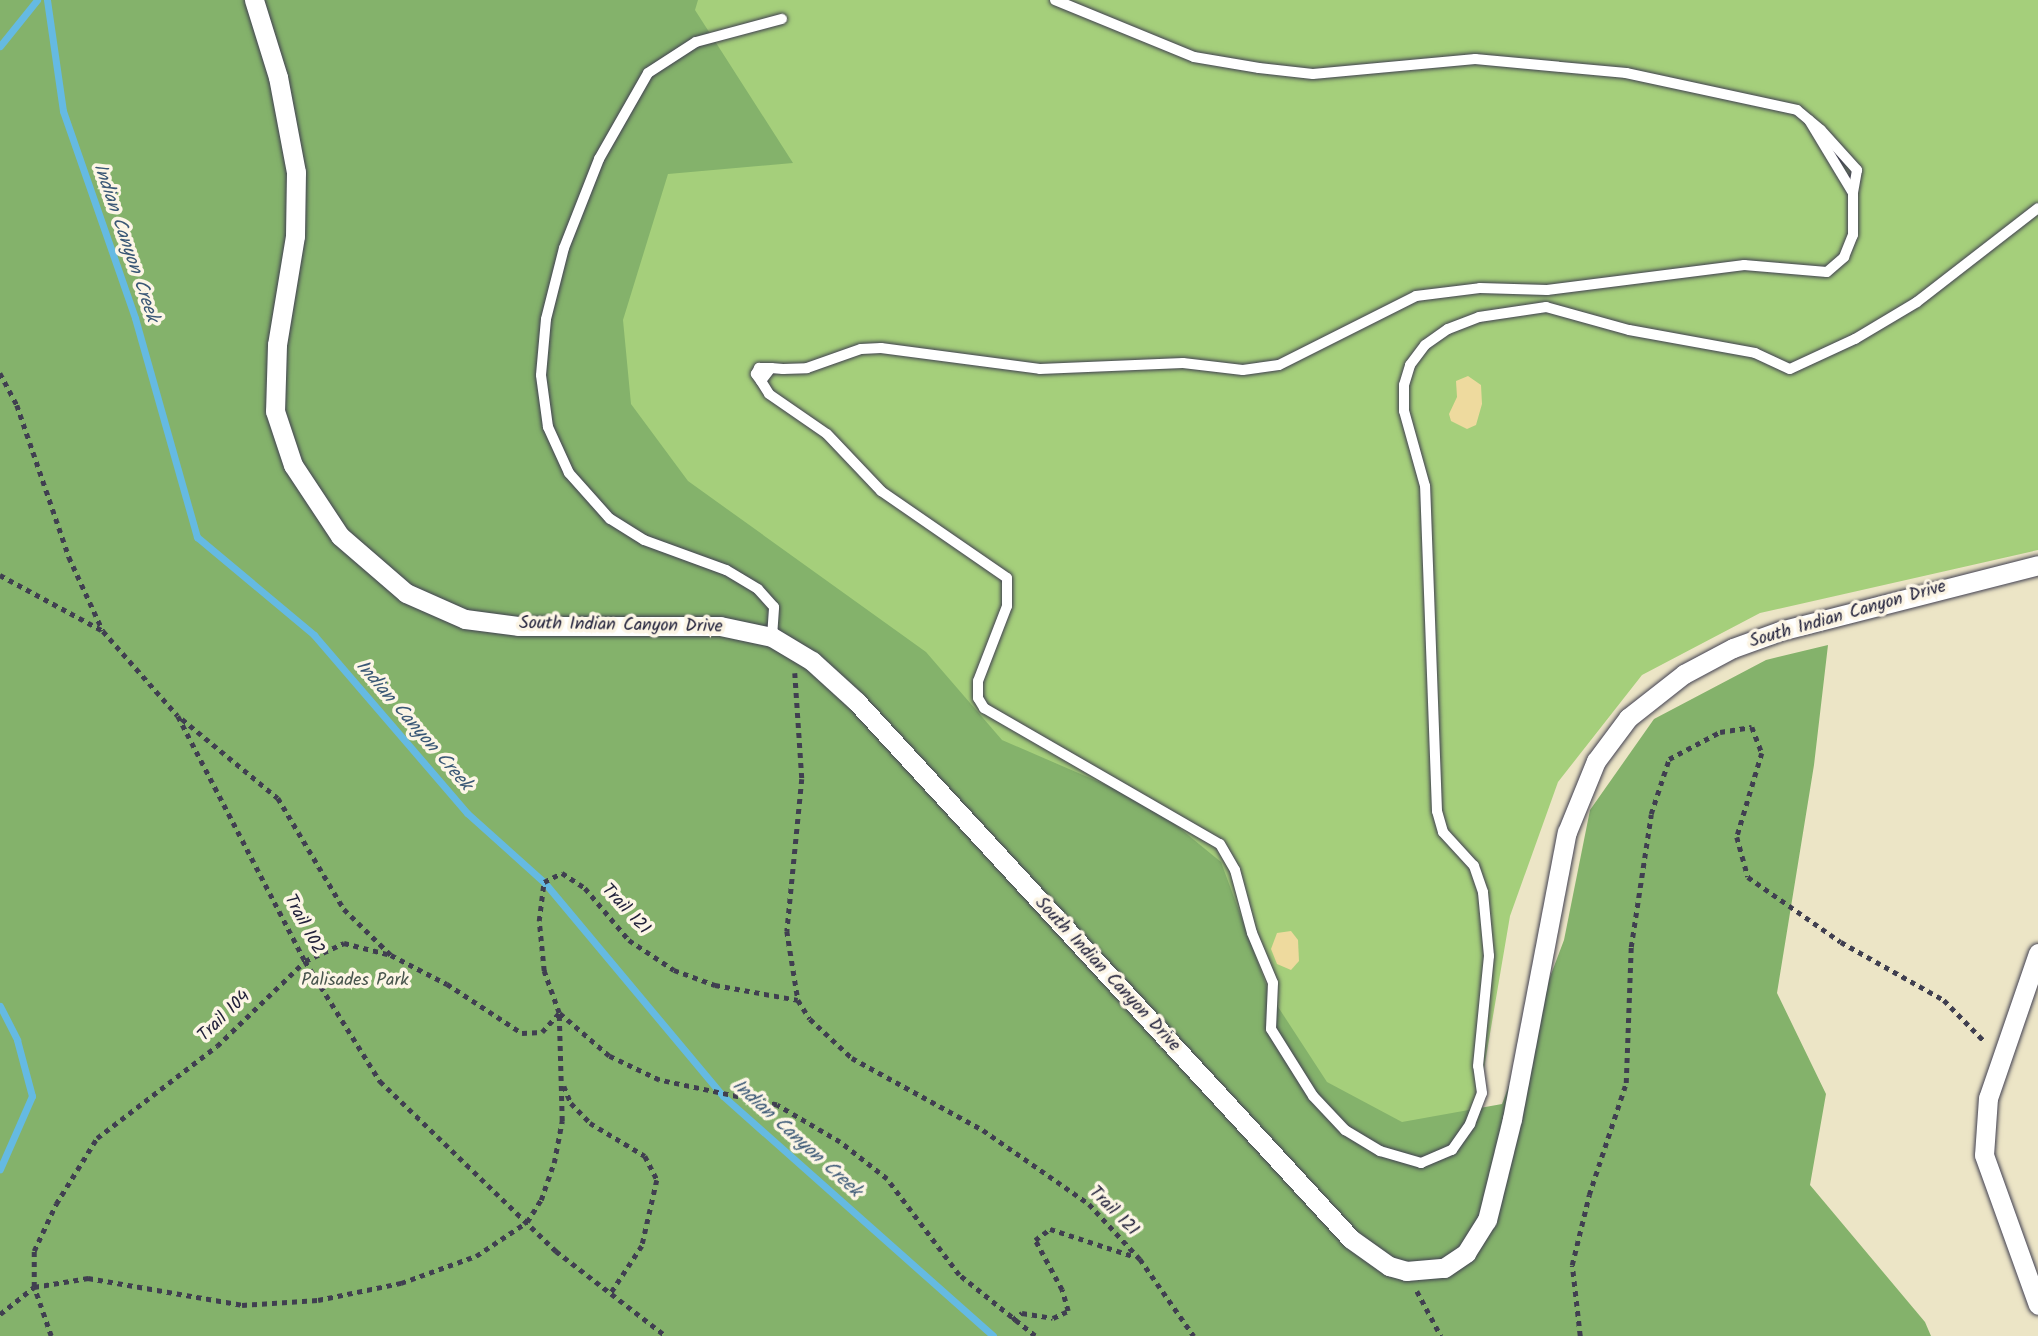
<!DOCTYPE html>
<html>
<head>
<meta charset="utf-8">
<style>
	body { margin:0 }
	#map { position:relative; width:2038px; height:1336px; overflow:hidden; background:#ece5c6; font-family:Kalam,sans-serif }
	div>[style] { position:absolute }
	.green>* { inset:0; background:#a5cf7b }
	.forest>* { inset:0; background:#84b26b }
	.sand>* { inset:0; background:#eeda9e }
	.stream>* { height:7px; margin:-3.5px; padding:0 3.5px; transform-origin:3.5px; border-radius:3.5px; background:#65bae2 }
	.path>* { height:4.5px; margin-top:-2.25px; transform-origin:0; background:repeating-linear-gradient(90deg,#403f50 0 5px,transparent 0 10px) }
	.roads { filter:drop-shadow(0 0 2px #403f50) drop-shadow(0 0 2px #403f50) }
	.lane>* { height:10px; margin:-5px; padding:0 5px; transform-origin:5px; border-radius:5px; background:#fff }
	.street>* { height:19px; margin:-9.5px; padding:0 9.5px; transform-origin:9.5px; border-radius:9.5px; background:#fff }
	span { translate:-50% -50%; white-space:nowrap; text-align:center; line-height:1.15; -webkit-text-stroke:7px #fcf5e5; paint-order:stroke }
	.street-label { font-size:18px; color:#22223b }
	.park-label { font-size:18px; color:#49564e }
	.water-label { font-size:19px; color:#395775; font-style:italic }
</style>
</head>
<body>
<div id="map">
	<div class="green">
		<div style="clip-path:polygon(276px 0,2038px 0,2038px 550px,1760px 613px,1642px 675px,1558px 782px,1510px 916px,1467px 1169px,1450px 1236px,829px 667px)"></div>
	</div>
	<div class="forest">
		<div style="clip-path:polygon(0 0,698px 0,695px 10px,793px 163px,668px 174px,623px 320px,631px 404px,688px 481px,926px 652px,1002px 740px,1150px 804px,1221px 862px,1269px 993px,1327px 1082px,1402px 1122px,1502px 1104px,1564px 940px,1590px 810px,1654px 719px,1766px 660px,1828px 645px,1814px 765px,1777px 993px,1826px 1094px,1810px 1185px,1925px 1322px,1931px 1336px,0 1336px)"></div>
	</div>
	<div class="sand">
		<div style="clip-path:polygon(1468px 376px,1481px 385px,1482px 404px,1476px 425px,1467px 429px,1451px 421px,1449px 414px,1457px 397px,1456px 381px)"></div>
		<div style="clip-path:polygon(1291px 931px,1298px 940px,1299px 961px,1291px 970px,1277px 964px,1271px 949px,1277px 933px)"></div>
	</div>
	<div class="stream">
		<div style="left:47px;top:0;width:112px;rotate:81.8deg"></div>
		<div style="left:63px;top:111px;width:219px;rotate:70.8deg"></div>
		<div style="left:135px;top:318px;width:228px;rotate:74.2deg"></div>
		<div style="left:197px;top:537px;width:153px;rotate:39.9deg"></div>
		<div style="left:314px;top:635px;width:235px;rotate:49.3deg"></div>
		<div style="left:467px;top:813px;width:103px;rotate:41.9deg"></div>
		<div style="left:544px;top:882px;width:279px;rotate:50.1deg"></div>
		<div style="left:723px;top:1096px;width:361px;rotate:41.6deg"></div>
		<div style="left:0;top:46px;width:59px;rotate:-51.2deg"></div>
		<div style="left:0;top:1006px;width:38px;rotate:63deg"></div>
		<div style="left:17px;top:1040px;width:58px;rotate:75deg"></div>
		<div style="left:32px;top:1096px;width:80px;rotate:113.7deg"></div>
	</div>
	<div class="path">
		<div style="left:0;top:373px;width:36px;rotate:62deg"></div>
		<div style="left:17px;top:405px;width:161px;rotate:71.1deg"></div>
		<div style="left:69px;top:557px;width:81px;rotate:65.3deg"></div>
		<div style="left:0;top:575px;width:117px;rotate:28.5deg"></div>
		<div style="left:103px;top:631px;width:113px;rotate:48.6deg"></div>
		<div style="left:178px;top:716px;width:276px;rotate:62.6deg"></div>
		<div style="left:305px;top:961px;width:142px;rotate:58deg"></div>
		<div style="left:380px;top:1081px;width:245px;rotate:44deg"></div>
		<div style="left:556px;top:1251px;width:139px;rotate:37.7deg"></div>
		<div style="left:795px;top:673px;width:106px;rotate:86.2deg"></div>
		<div style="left:802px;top:779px;width:153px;rotate:95.6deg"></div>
		<div style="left:787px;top:931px;width:70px;rotate:80.9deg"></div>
		<div style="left:182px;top:719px;width:124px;rotate:39.5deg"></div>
		<div style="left:278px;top:798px;width:129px;rotate:59.3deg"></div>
		<div style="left:344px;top:909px;width:66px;rotate:44.4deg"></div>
		<div style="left:564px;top:1086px;width:18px;rotate:68deg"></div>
		<div style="left:571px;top:1103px;width:28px;rotate:46deg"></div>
		<div style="left:590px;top:1123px;width:64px;rotate:31deg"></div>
		<div style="left:645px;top:1156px;width:27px;rotate:63deg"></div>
		<div style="left:657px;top:1180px;width:68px;rotate:102.8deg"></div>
		<div style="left:642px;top:1246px;width:56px;rotate:123.4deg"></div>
		<div style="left:34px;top:1287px;width:55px;rotate:-9.5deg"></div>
		<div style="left:88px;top:1278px;width:156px;rotate:9.9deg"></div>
		<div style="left:242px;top:1305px;width:76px;rotate:-3.8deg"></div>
		<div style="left:318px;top:1300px;width:85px;rotate:-11.6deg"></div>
		<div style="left:401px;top:1283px;width:80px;rotate:-19.8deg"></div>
		<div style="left:476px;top:1256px;width:61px;rotate:-33.7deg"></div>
		<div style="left:527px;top:1222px;width:26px;rotate:-58deg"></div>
		<div style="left:541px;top:1200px;width:39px;rotate:-71deg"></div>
		<div style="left:554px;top:1163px;width:43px;rotate:-79.2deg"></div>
		<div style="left:562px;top:1121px;width:108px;rotate:-91.6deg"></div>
		<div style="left:1417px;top:1291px;width:51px;rotate:61.9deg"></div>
		<div style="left:0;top:1314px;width:43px;rotate:-38.5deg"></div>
		<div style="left:1012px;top:1320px;width:12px;rotate:-35deg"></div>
		<div style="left:1022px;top:1313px;width:31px;rotate:9deg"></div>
		<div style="left:1053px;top:1318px;width:17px;rotate:-25deg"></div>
		<div style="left:1068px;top:1311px;width:22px;rotate:-106deg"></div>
		<div style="left:1062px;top:1290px;width:57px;rotate:-118.4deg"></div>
		<div style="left:1035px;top:1240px;width:19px;rotate:-36deg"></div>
		<div style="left:1050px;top:1229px;width:90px;rotate:18deg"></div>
		<div style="left:51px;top:1336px;width:52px;rotate:-109.1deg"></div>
		<div style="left:34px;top:1287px;width:36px;rotate:-90deg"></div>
		<div style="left:34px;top:1251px;width:52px;rotate:-64.9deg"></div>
		<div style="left:56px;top:1204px;width:78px;rotate:-58.2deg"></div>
		<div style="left:97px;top:1138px;width:151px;rotate:-37.5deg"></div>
		<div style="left:217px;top:1046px;width:122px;rotate:-44deg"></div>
		<div style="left:305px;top:961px;width:43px;rotate:-24.8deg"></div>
		<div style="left:344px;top:943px;width:49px;rotate:14.3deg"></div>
		<div style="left:391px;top:955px;width:63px;rotate:27.4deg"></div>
		<div style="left:447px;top:984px;width:90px;rotate:33.2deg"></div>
		<div style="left:522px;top:1033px;width:20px;rotate:-3deg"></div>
		<div style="left:542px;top:1032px;width:25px;rotate:-48deg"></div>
		<div style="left:1035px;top:1336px;width:97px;rotate:-141.2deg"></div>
		<div style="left:959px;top:1275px;width:120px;rotate:-126.9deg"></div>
		<div style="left:887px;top:1179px;width:60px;rotate:-141.8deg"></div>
		<div style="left:840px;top:1142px;width:73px;rotate:-149.6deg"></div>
		<div style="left:777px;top:1105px;width:121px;rotate:-168deg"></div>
		<div style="left:659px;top:1080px;width:55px;rotate:-154.4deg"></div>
		<div style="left:609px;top:1056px;width:66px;rotate:-139.3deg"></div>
		<div style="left:559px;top:1013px;width:45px;rotate:-109.7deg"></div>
		<div style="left:544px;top:971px;width:50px;rotate:-95.7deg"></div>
		<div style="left:539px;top:921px;width:39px;rotate:-83deg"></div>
		<div style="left:544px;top:882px;width:20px;rotate:-27deg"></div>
		<div style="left:562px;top:873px;width:27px;rotate:33deg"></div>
		<div style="left:585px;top:888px;width:68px;rotate:49.8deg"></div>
		<div style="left:629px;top:940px;width:54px;rotate:33.7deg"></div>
		<div style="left:674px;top:970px;width:44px;rotate:20.1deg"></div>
		<div style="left:715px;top:985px;width:84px;rotate:10.2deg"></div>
		<div style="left:798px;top:1000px;width:22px;rotate:58deg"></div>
		<div style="left:810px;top:1019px;width:57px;rotate:42.9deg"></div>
		<div style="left:852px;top:1058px;width:149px;rotate:28.8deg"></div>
		<div style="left:983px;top:1130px;width:129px;rotate:34.9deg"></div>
		<div style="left:1089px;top:1204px;width:75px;rotate:47.2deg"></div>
		<div style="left:1140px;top:1259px;width:94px;rotate:55deg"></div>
		<div style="left:1580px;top:1336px;width:71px;rotate:-96.4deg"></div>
		<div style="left:1572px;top:1265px;width:72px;rotate:-76.3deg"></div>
		<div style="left:1589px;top:1195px;width:118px;rotate:-71.7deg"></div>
		<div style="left:1626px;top:1083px;width:136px;rotate:-87.9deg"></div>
		<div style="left:1631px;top:947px;width:134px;rotate:-81.4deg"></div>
		<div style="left:1651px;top:814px;width:58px;rotate:-71.9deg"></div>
		<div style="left:1669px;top:759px;width:58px;rotate:-27.9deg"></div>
		<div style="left:1720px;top:732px;width:32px;rotate:-9deg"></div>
		<div style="left:1752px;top:727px;width:28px;rotate:69deg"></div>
		<div style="left:1762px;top:753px;width:88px;rotate:106.6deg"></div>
		<div style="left:1737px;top:837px;width:41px;rotate:74.6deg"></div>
		<div style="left:1748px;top:877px;width:113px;rotate:35deg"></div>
		<div style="left:1841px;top:942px;width:118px;rotate:29.4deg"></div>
		<div style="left:1944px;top:1000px;width:60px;rotate:45.7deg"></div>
	</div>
	<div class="roads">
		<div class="lane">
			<div style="left:1055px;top:0;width:150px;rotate:22.3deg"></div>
			<div style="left:1194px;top:57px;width:66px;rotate:9.6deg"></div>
			<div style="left:1259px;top:68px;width:54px;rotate:6.3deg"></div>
			<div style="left:1313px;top:74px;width:163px;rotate:-5.3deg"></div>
			<div style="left:1475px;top:59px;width:152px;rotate:5.3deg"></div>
			<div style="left:1626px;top:73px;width:175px;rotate:12.2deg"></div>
			<div style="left:1797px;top:110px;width:31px;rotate:40deg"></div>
			<div style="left:1821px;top:130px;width:54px;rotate:48deg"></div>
			<div style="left:1857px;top:170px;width:23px;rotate:100deg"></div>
			<div style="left:1853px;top:193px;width:85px;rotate:-121.1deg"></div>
			<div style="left:771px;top:368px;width:16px;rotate:128deg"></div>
			<div style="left:761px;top:381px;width:9px;rotate:-126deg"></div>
			<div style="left:756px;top:374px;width:7px;rotate:-63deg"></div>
			<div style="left:759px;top:368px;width:12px"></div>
			<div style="left:771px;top:368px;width:12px;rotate:5deg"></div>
			<div style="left:783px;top:369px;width:24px;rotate:-2deg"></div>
			<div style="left:807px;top:368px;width:57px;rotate:-19.4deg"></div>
			<div style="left:861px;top:349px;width:20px;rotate:-3deg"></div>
			<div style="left:881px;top:348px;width:160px;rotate:7.5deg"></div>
			<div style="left:1040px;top:369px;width:143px;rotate:-2.4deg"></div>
			<div style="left:1183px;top:363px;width:60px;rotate:6.7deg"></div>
			<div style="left:1243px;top:370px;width:36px;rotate:-8deg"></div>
			<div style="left:1279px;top:365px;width:153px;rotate:-26.7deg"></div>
			<div style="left:1416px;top:296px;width:64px;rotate:-7.1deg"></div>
			<div style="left:1480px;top:288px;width:67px;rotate:1.7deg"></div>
			<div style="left:1547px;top:290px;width:199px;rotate:-7.2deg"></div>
			<div style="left:1744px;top:265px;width:83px;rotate:4.8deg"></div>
			<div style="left:1827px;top:272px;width:23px;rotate:-41deg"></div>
			<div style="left:1844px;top:257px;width:24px;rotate:-68deg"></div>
			<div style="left:1853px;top:235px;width:42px;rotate:-90deg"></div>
			<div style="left:761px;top:381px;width:15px;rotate:58deg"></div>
			<div style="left:769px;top:394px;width:70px;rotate:34.6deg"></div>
			<div style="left:827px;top:434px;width:79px;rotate:46.5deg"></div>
			<div style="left:881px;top:491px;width:153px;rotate:34.6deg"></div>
			<div style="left:1007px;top:578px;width:28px;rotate:90deg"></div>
			<div style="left:1007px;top:606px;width:80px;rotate:111.1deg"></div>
			<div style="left:978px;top:681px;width:17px;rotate:90deg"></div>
			<div style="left:978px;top:698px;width:12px;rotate:59deg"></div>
			<div style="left:984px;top:708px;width:272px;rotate:30deg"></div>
			<div style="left:1220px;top:844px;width:30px;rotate:60deg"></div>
			<div style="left:1235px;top:870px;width:65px;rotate:74.9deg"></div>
			<div style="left:1252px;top:933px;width:54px;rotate:67.2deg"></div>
			<div style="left:1273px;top:983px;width:46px;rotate:92.5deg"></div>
			<div style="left:1271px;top:1029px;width:79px;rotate:57.9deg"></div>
			<div style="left:1313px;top:1096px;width:47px;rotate:46.7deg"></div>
			<div style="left:1345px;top:1130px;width:41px;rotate:31deg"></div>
			<div style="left:1380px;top:1151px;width:43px;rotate:16.3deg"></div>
			<div style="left:1421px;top:1163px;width:34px;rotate:-23deg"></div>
			<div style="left:1452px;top:1150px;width:32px;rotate:-55deg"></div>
			<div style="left:1470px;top:1124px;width:33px;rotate:-69deg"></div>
			<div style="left:1482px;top:1093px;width:27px;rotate:-98deg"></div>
			<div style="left:1478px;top:1066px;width:111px;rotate:-84.3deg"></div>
			<div style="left:1489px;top:956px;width:64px;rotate:-95.4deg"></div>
			<div style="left:1483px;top:892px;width:28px;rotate:-109deg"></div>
			<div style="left:1474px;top:866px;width:46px;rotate:-132.4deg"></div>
			<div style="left:1443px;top:832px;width:22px;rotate:-106deg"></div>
			<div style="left:1437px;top:811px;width:325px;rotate:-92.1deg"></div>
			<div style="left:1425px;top:486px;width:78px;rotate:-105.6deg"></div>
			<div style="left:1404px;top:411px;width:26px;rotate:-90deg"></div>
			<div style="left:1404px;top:385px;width:21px;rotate:-73deg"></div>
			<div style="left:1410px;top:365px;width:25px;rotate:-53deg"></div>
			<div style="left:1425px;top:345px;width:28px;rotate:-35deg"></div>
			<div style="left:1448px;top:329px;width:33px;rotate:-21deg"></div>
			<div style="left:1479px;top:317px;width:68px;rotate:-8.5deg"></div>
			<div style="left:1546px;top:307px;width:86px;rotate:15.5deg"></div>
			<div style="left:1629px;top:330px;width:128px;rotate:10.3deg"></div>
			<div style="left:1755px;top:353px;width:38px;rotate:25deg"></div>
			<div style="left:1790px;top:369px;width:72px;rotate:-24.8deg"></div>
			<div style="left:1855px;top:339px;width:72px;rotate:-30.8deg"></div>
			<div style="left:1917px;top:302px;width:153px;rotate:-37.8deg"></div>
			<div style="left:772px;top:637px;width:30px;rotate:-86deg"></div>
			<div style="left:774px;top:607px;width:24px;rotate:-132deg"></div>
			<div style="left:758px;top:589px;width:37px;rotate:-149deg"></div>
			<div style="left:726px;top:570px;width:87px;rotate:-159.9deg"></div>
			<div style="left:644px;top:540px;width:40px;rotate:-148deg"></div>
			<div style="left:610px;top:519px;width:62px;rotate:-131.7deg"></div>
			<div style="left:569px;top:473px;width:51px;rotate:-114.5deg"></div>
			<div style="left:548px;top:427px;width:52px;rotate:-97.7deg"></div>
			<div style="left:541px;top:375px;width:56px;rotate:-84.9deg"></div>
			<div style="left:546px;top:319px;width:73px;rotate:-75.8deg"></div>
			<div style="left:564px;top:248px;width:96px;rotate:-68.5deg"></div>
			<div style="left:599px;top:159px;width:99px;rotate:-60.3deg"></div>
			<div style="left:648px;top:73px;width:57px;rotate:-32.9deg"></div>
			<div style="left:696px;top:42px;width:89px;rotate:-15deg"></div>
		</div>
		<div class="street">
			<div style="left:254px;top:0;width:81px;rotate:72.7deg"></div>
			<div style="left:278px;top:77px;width:97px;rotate:79.3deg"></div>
			<div style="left:296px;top:172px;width:64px;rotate:90.9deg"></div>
			<div style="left:295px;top:236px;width:110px;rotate:99.4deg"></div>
			<div style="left:277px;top:345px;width:66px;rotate:91.7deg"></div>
			<div style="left:275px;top:411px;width:57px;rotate:71.6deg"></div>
			<div style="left:293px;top:465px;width:85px;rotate:56.5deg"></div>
			<div style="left:340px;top:536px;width:87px;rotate:40.8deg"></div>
			<div style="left:406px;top:593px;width:64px;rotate:23.8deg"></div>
			<div style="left:465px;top:619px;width:53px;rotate:7.5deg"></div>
			<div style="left:518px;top:626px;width:202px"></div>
			<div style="left:720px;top:626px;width:53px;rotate:11.9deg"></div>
			<div style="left:772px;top:637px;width:47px;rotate:31deg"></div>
			<div style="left:812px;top:661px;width:59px;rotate:42.3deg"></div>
			<div style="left:856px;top:701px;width:731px;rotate:47.38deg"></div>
			<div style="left:1351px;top:1239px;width:47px;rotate:35.4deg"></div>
			<div style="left:1389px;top:1266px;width:18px;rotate:16deg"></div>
			<div style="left:1406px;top:1271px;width:38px;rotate:-5deg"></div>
			<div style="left:1444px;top:1268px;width:27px;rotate:-34deg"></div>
			<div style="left:1466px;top:1253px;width:39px;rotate:-58deg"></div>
			<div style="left:1487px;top:1220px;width:104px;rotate:-76.1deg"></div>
			<div style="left:1512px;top:1119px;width:292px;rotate:-79.2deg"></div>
			<div style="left:1567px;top:832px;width:77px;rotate:-67.8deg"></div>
			<div style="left:1596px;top:761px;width:54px;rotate:-53.3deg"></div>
			<div style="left:1628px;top:718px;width:71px;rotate:-38.2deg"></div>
			<div style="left:1684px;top:674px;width:55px;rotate:-28deg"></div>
			<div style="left:1733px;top:648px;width:50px;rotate:-19.9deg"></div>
			<div style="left:1780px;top:631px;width:266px;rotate:-14.3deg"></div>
			<div style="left:2038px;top:953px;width:153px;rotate:109deg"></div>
			<div style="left:1988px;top:1098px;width:57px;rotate:94deg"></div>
			<div style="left:1984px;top:1155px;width:159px;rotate:70.2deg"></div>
		</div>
	</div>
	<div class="street-label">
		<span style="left:1848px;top:615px;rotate:-16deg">South Indian Canyon Drive</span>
		<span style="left:621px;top:626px;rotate:1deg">South Indian Canyon Drive</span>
		<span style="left:625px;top:910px;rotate:47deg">Trail 121</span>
		<span style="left:303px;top:925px;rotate:62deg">Trail 102</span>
		<span style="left:1107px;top:975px;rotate:47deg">South Indian Canyon Drive</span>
		<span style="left:225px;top:1017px;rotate:-44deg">Trail 104</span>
		<span style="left:1113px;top:1212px;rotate:45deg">Trail 121</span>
	</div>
	<div class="park-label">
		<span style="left:355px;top:981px">Palisades Park</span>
	</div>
	<div class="water-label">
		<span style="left:125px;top:243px;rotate:71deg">Indian Canyon Creek</span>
		<span style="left:413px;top:726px;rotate:49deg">Indian Canyon Creek</span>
		<span style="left:796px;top:1139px;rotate:42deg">Indian Canyon Creek</span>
	</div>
</div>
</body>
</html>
